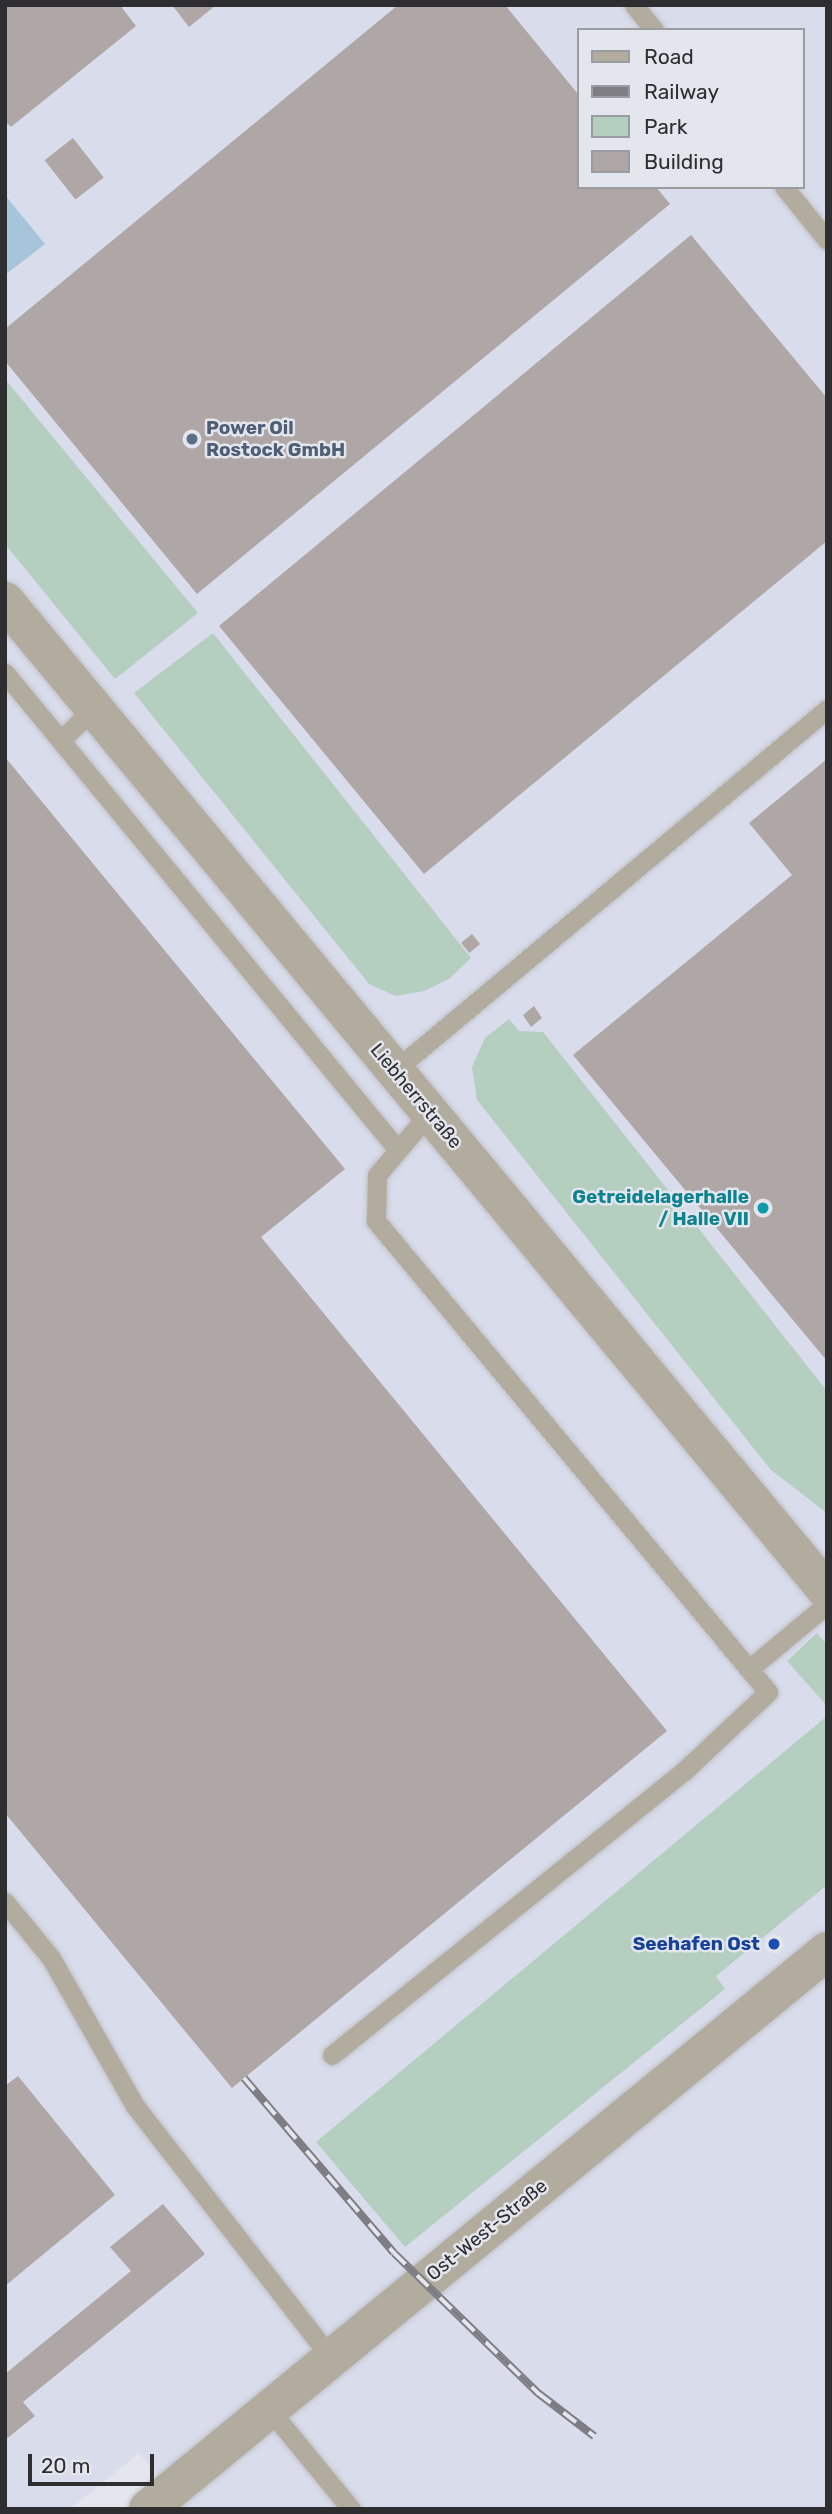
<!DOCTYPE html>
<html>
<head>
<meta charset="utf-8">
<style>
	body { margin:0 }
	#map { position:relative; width:832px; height:2514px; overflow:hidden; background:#e4e6ee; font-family:Rubik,sans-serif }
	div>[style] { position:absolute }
	.built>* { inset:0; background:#d8dceb }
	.green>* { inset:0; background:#b4cec0 }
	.water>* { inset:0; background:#a6c5da }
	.building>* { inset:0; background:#afa7a5; transform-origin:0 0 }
	.roads { filter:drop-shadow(0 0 2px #c0c1c8) drop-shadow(0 0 2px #c0c1c8) }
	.service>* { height:19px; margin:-9.5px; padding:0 9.5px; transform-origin:9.5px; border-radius:9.5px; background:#b2ac9f }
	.minor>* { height:38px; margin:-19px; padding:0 19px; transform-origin:19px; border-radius:19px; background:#b2ac9f }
	.rail>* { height:8px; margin-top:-4px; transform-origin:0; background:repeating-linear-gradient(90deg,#e4e6ee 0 16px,#7d7d83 0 32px); box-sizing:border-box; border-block:2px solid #7d7d83 }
	.dots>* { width:19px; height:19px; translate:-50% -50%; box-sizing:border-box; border:4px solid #e4e6ee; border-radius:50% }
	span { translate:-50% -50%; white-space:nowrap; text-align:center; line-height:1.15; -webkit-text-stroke:5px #e4e6ee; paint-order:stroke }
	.service-label { font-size:19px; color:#4e5e75; font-weight:700 }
	.left { translate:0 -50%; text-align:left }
	.street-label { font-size:19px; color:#2e2e31 }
	.culture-label { font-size:19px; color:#0d838f; font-weight:700 }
	.right { translate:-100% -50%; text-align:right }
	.transit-label { font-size:19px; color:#164399; font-weight:700 }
	.frame { position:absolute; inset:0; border:7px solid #2e2e31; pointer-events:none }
	.legend { position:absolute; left:577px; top:28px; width:228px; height:161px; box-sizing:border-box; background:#e4e6ee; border:2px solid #9b9ca2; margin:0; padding:9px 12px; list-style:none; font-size:21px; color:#2e2e31 }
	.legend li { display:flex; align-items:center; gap:14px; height:35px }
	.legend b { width:35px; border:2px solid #9b9ca2 }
	.scale { position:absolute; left:28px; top:2454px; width:126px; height:32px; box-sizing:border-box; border:4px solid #2e2e31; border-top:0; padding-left:9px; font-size:21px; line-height:24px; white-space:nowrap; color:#2e2e31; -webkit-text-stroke:5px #e4e6ee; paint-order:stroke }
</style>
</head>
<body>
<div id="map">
	<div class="built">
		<div style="clip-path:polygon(evenodd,5px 5px,827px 5px,827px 2509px,185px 2509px,139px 2453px,70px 2509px,5px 2509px,5px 5px,578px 30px,802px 30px,802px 187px,578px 187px,578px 30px)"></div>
	</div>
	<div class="green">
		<div style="clip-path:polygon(5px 379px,198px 613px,115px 679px,5px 544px)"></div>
		<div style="clip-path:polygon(213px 633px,471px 958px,449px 979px,424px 991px,396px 996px,369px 984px,134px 693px)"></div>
		<div style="clip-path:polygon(509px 1019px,519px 1031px,543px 1032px,827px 1391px,827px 1513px,771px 1470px,477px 1100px,472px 1067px,485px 1038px)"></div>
		<div style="clip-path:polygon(817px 1633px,827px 1645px,827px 1706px,787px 1661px)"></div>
		<div style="clip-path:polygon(827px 1716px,827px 1885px,716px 1976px,725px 1989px,405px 2247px,316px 2142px)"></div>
	</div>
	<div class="water">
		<div style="clip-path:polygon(5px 195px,45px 244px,5px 275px)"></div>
	</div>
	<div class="building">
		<div style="clip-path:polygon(5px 5px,120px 5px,136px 26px,11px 127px,5px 121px)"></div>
		<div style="clip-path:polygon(172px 5px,216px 5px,189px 27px)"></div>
		<div style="clip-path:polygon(398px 5px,505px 5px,578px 94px,578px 187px,656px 187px,670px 204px,197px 594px,5px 361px,5px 329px)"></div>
		<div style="left:73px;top:138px;width:50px;height:36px;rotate:52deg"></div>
		<div style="clip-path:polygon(691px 235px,827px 398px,827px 541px,424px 874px,219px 626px)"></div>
		<div style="clip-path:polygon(5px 757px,345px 1169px,261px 1237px,667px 1731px,232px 2088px,5px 1813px)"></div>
		<div style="clip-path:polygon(827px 759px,827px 1361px,573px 1055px,792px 875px,749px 823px)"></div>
		<div style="left:472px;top:934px;width:13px;height:14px;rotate:51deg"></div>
		<div style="clip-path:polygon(534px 1006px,542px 1018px,531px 1027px,523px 1015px)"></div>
		<div style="clip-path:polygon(18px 2076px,115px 2195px,5px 2286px,5px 2086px)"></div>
		<div style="clip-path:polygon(163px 2204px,205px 2254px,23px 2402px,35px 2416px,5px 2440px,5px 2374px,131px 2271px,110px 2247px)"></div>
	</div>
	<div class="roads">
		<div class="service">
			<div style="left:634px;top:5px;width:32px;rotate:51deg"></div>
			<div style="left:784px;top:187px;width:68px;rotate:50.9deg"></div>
			<div style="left:5px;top:673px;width:618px;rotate:50.51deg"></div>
			<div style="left:61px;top:740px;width:46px;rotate:-44.1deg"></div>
			<div style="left:395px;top:1070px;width:563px;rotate:-39.88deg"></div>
			<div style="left:749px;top:1669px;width:102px;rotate:-39.8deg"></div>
			<div style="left:5px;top:1902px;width:72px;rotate:50.6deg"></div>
			<div style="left:51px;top:1958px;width:170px;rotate:60.4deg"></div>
			<div style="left:135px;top:2106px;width:319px;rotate:52.1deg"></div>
			<div style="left:332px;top:2055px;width:452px;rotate:-38.9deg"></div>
			<div style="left:684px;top:1771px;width:115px;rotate:-43.2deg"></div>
			<div style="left:768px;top:1692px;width:613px;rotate:-129.77deg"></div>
			<div style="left:376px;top:1221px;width:46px;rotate:-88.8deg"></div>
			<div style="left:377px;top:1175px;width:82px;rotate:-49.9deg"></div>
			<div style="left:269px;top:2409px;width:129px;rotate:50.6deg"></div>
		</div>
		<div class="minor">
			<div style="left:5px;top:601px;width:1287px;rotate:50.3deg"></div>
			<div style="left:148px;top:2509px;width:879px;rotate:-39.41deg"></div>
		</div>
	</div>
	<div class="rail">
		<div style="left:244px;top:2078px;width:230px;rotate:49.4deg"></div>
		<div style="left:394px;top:2253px;width:201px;rotate:44.2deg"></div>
		<div style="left:538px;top:2393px;width:71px;rotate:37.5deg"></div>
	</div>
	<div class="dots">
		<div style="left:192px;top:439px;background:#5c6f8a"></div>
		<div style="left:763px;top:1208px;background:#0f9aa8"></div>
		<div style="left:774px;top:1944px;background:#1a4fb4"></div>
	</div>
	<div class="service-label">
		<span class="left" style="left:206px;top:439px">Power Oil<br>Rostock GmbH</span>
	</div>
	<div class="street-label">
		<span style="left:416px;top:1096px;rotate:50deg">Liebherrstraße</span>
		<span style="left:487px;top:2230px;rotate:-39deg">Ost-West-Straße</span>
	</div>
	<div class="culture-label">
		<span class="right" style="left:749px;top:1208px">Getreidelagerhalle<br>/ Halle VII</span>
	</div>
	<div class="transit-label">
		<span class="right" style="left:760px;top:1944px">Seehafen Ost</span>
	</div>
	<div class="frame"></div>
	<ul class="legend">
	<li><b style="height:9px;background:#b2ac9f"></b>Road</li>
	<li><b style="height:9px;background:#7d7d83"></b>Railway</li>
	<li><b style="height:19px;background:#b4cec0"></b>Park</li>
	<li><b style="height:19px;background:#afa7a5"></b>Building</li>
	</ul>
	<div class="scale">20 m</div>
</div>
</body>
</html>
